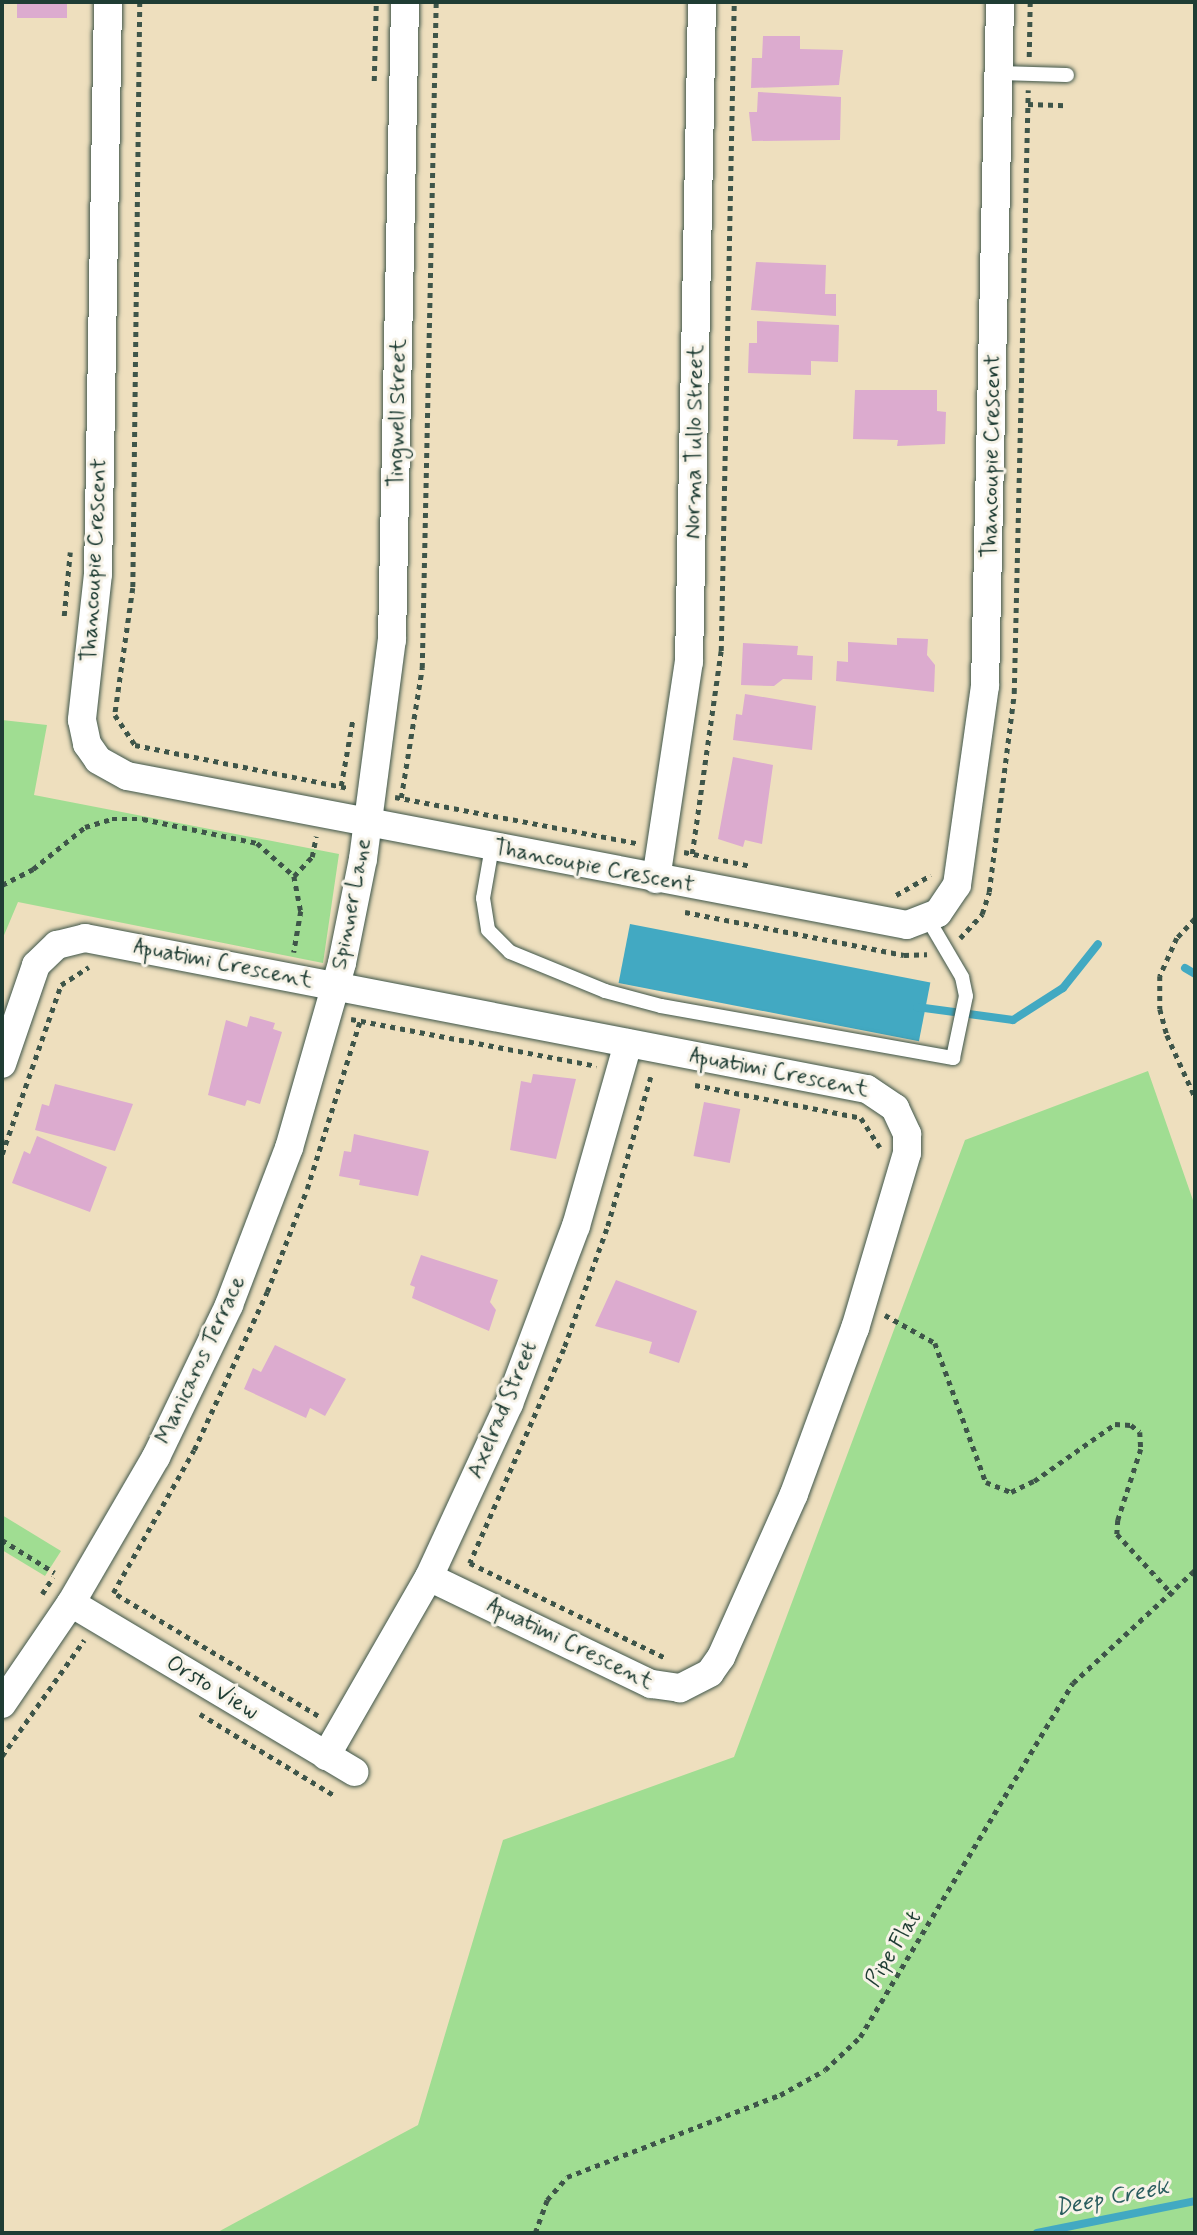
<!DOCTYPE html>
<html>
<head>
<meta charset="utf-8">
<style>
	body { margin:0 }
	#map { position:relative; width:1197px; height:2235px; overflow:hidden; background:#eedfbe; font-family:Mynerve,sans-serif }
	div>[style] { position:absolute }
	.green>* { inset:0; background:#a0dd92 }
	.water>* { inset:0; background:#42a9c2; transform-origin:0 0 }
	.stream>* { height:8px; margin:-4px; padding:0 4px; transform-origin:4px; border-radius:4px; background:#42a9c2 }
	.building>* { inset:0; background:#dcabcf; transform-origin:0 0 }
	.path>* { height:4.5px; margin-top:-2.25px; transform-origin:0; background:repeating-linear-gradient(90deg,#3e5549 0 5px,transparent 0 10px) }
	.roads { filter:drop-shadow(0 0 2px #3e5549) drop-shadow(0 0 2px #3e5549) }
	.service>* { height:14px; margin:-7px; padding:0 7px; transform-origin:7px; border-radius:7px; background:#fff }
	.minor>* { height:28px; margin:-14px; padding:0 14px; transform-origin:14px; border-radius:14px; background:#fff }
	span { translate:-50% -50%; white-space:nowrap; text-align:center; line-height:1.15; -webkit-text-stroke:6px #f7f3e8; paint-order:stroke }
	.street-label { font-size:23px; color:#1f3d34 }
	.water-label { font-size:24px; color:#2a5d5f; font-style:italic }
	.frame { position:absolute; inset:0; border:4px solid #1f3d34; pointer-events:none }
</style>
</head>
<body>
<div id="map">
	<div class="green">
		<div style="clip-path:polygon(2px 720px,47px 725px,34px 795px,339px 854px,323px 963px,18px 902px,2px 940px)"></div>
		<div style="clip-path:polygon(1148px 1071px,1195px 1206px,1195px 2233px,216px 2233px,418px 2125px,503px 1840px,734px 1757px,965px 1140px)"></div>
		<div style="clip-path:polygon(2px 1515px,61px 1551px,45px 1576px,2px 1550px)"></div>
	</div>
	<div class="water">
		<div style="left:630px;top:924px;width:306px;height:60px;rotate:11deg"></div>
	</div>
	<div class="stream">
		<div style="left:1185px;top:968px;width:12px;rotate:31deg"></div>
		<div style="left:917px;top:1007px;width:97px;rotate:7.7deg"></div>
		<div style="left:1013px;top:1020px;width:59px;rotate:-32.6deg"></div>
		<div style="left:1063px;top:988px;width:56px;rotate:-51.5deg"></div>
		<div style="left:1037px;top:2233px;width:161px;rotate:-11.4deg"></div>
	</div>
	<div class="building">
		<div style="left:17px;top:2px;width:50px;height:16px"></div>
		<div style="clip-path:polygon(763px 36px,800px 36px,800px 49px,843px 50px,839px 85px,751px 88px,752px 58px,762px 58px)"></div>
		<div style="clip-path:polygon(758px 92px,841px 97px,840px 140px,752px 141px,749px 112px,757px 112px)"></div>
		<div style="clip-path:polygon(756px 262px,826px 265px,825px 294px,836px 294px,836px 316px,751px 310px)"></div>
		<div style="clip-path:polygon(757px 321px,839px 325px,838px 362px,811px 361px,811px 375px,748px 373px,749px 343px,757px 343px)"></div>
		<div style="clip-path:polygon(855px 390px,937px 390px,937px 411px,946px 412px,945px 444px,897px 446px,898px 440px,853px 439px)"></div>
		<div style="clip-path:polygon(897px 638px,928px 639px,927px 655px,935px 665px,934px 692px,836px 681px,837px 661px,848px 662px,848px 642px,897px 645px)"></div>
		<div style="clip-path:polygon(743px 643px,798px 646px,797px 655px,813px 656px,812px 680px,783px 679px,774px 686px,741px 685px)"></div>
		<div style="clip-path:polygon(745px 694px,816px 706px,812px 750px,733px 740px,736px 714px,742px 715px)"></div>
		<div style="clip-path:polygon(733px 757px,773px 765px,762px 844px,745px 840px,743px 847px,718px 839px)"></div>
		<div style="clip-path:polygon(250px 1016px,275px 1023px,273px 1029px,282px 1032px,260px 1104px,247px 1100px,245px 1106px,208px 1095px,226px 1020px,247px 1027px)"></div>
		<div style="clip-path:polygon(533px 1074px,576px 1079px,556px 1159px,510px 1150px,521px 1081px,531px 1083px)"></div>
		<div style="clip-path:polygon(55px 1084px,133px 1104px,115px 1151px,35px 1130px,42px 1104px,49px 1106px)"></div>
		<div style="left:704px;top:1102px;width:37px;height:55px;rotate:11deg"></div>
		<div style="clip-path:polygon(354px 1134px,429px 1151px,418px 1196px,359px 1185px,360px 1180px,339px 1176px,344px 1151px,351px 1152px)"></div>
		<div style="clip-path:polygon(37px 1136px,107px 1167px,90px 1212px,12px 1183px,24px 1151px,30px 1154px)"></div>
		<div style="clip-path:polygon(421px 1255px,498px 1280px,490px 1302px,496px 1310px,489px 1331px,412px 1298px,415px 1287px,410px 1285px)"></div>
		<div style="clip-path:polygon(616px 1280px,697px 1311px,679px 1363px,649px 1353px,652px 1342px,595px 1326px)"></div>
		<div style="clip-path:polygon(275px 1345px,346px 1379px,325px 1416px,310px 1408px,306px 1418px,244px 1389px,253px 1368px,261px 1372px)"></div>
	</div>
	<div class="path">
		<div style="left:140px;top:2px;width:586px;rotate:90.68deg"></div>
		<div style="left:133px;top:588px;width:128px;rotate:98.1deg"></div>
		<div style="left:115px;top:715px;width:36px;rotate:56deg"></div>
		<div style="left:135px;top:745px;width:218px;rotate:11.4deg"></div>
		<div style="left:1029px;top:57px;width:55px;rotate:-89deg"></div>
		<div style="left:374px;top:81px;width:79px;rotate:-88.5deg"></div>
		<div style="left:1028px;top:104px;width:38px;rotate:2deg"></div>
		<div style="left:64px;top:616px;width:64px;rotate:-84.6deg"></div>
		<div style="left:341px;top:786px;width:69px;rotate:-80deg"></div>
		<div style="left:395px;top:797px;width:246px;rotate:10.8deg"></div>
		<div style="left:401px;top:798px;width:132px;rotate:-80.8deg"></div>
		<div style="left:422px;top:668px;width:666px;rotate:-88.8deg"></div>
		<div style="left:684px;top:852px;width:68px;rotate:11.8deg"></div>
		<div style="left:692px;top:854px;width:205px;rotate:-81.9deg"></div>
		<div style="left:721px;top:651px;width:649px;rotate:-88.85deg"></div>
		<div style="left:294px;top:876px;width:26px;rotate:-47deg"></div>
		<div style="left:312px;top:857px;width:21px;rotate:-79deg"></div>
		<div style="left:2px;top:885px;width:35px;rotate:-27deg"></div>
		<div style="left:33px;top:869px;width:67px;rotate:-38.9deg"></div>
		<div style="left:85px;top:827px;width:28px;rotate:-17deg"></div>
		<div style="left:112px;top:819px;width:31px"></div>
		<div style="left:143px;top:819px;width:116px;rotate:11.9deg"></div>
		<div style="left:257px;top:843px;width:50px;rotate:41.7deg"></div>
		<div style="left:294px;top:876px;width:36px;rotate:79deg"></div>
		<div style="left:301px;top:911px;width:42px;rotate:99.7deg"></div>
		<div style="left:896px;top:895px;width:40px;rotate:-29.7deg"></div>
		<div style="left:685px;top:912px;width:223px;rotate:11.1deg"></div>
		<div style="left:904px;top:955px;width:23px;rotate:-2deg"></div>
		<div style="left:1195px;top:919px;width:26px;rotate:133deg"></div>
		<div style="left:1177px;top:938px;width:42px;rotate:114.1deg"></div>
		<div style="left:1160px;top:976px;width:33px;rotate:90deg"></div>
		<div style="left:1160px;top:1009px;width:27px;rotate:75deg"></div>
		<div style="left:1167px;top:1035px;width:68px;rotate:65.7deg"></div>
		<div style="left:960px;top:938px;width:33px;rotate:-47deg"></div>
		<div style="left:982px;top:914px;width:23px;rotate:-72deg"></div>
		<div style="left:989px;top:892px;width:201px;rotate:-82.8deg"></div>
		<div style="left:1014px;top:693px;width:603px;rotate:-88.67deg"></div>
		<div style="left:351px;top:1019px;width:250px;rotate:10.8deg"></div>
		<div style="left:651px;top:1077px;width:158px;rotate:106.1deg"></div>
		<div style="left:607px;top:1229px;width:127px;rotate:109.7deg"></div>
		<div style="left:564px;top:1349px;width:234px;rotate:113.7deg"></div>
		<div style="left:470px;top:1563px;width:216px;rotate:25.9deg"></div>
		<div style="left:695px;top:1085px;width:169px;rotate:11.2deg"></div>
		<div style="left:861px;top:1118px;width:35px;rotate:57deg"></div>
		<div style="left:2px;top:1154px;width:179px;rotate:-70.8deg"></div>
		<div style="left:61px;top:985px;width:33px;rotate:-33deg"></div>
		<div style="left:885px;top:1315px;width:57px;rotate:29.2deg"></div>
		<div style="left:935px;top:1343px;width:148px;rotate:69.9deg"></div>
		<div style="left:986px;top:1482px;width:27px;rotate:22deg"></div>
		<div style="left:1011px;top:1492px;width:25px;rotate:-26deg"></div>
		<div style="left:1034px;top:1481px;width:99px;rotate:-35.1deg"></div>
		<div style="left:1115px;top:1424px;width:16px;rotate:4deg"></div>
		<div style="left:1131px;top:1425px;width:11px;rotate:38deg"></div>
		<div style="left:1140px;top:1432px;width:17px;rotate:87deg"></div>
		<div style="left:1141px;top:1449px;width:75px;rotate:107.9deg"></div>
		<div style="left:1118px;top:1520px;width:14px;rotate:94deg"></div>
		<div style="left:1117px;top:1534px;width:83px;rotate:47.4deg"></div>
		<div style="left:2px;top:1540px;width:62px;rotate:31.9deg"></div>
		<div style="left:42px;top:1594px;width:20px;rotate:-57deg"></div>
		<div style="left:200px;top:1714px;width:157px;rotate:31.2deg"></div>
		<div style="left:318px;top:1716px;width:239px;rotate:-149deg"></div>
		<div style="left:113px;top:1593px;width:164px;rotate:-60.5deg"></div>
		<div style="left:194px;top:1450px;width:174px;rotate:-65.2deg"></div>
		<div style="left:267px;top:1292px;width:110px;rotate:-68.8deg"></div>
		<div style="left:307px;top:1189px;width:176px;rotate:-72.5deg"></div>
		<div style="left:2px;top:1756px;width:142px;rotate:-54.7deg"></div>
		<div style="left:535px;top:2233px;width:35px;rotate:-70deg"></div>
		<div style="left:547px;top:2200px;width:30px;rotate:-49deg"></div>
		<div style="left:567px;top:2177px;width:228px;rotate:-21.1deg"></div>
		<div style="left:780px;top:2095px;width:51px;rotate:-29.1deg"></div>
		<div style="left:825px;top:2070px;width:48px;rotate:-43.3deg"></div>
		<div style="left:860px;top:2037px;width:413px;rotate:-59deg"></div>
		<div style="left:1073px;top:1683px;width:166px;rotate:-42.8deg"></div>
	</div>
	<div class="roads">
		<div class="service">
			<div style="left:999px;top:73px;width:68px;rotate:1.7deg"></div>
			<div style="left:492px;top:847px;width:52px;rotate:100deg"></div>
			<div style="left:483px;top:898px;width:32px;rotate:81deg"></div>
			<div style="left:488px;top:930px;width:31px;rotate:45deg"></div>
			<div style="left:510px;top:952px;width:103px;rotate:22.3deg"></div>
			<div style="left:605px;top:991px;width:58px;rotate:15deg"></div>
			<div style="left:661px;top:1006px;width:297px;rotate:10.1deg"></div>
			<div style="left:953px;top:1058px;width:63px;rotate:-78.2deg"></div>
			<div style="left:966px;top:996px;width:19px;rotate:-102deg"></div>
			<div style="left:962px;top:977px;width:67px;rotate:-120.4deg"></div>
		</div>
		<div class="minor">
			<div style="left:108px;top:2px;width:572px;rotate:91deg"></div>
			<div style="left:98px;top:574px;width:147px;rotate:96.3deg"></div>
			<div style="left:82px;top:720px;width:25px;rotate:78deg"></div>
			<div style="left:87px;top:744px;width:19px;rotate:55deg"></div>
			<div style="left:98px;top:760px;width:33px;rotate:29deg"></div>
			<div style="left:127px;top:776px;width:794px;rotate:10.81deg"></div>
			<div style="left:907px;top:925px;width:33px;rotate:-21deg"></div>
			<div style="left:938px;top:913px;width:34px;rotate:-56deg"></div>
			<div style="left:957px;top:885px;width:201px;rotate:-82deg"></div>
			<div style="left:985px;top:686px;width:684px;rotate:-88.74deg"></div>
			<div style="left:656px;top:879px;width:219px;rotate:-81.4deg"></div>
			<div style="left:689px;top:662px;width:660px;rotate:-88.87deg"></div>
			<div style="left:2px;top:1064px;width:105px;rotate:-71deg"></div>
			<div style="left:36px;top:965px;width:29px;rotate:-44deg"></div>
			<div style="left:57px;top:945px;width:29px;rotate:-14deg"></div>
			<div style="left:85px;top:938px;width:796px;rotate:10.93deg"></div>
			<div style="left:867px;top:1089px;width:34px;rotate:34deg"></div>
			<div style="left:895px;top:1108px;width:29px;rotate:65deg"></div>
			<div style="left:907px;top:1134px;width:19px;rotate:90deg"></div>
			<div style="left:907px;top:1153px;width:183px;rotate:106.5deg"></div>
			<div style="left:855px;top:1328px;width:177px;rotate:110.2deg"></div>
			<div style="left:794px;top:1494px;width:179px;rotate:114.1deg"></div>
			<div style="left:721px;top:1657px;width:19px;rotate:125deg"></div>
			<div style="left:710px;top:1673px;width:34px;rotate:153deg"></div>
			<div style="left:680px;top:1688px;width:29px;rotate:-172deg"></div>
			<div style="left:651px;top:1684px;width:246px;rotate:-154.3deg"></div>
			<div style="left:71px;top:1603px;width:330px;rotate:30.8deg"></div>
			<div style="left:2px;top:1704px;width:122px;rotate:-55.7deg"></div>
			<div style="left:71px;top:1603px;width:169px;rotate:-59.8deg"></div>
			<div style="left:156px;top:1457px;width:169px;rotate:-64.3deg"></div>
			<div style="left:229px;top:1305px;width:168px;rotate:-69.1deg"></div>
			<div style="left:289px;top:1148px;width:192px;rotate:-74deg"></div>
			<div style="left:342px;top:963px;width:106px;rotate:-78.6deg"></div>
			<div style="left:363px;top:859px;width:221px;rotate:-82.5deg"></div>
			<div style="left:392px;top:640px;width:638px;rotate:-88.83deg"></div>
			<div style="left:326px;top:1756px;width:207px;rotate:-60.1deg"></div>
			<div style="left:429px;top:1577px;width:191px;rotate:-65.2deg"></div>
			<div style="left:509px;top:1404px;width:190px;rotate:-69.4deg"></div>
			<div style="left:576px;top:1226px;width:190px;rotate:-74.1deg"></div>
		</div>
	</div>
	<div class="street-label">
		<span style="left:398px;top:413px;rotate:-89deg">Tingwell Street</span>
		<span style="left:695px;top:442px;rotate:-89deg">Norma Tullo Street</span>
		<span style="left:992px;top:456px;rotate:-89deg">Thancoupie Crescent</span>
		<span style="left:95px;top:560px;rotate:-87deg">Thancoupie Crescent</span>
		<span style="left:594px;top:867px;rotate:11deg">Thancoupie Crescent</span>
		<span style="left:352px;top:904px;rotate:-79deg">Spinner Lane</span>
		<span style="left:223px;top:964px;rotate:11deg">Apuatimi Crescent</span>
		<span style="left:779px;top:1073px;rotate:11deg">Apuatimi Crescent</span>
		<span style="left:201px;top:1360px;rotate:-65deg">Manicaros Terrace</span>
		<span style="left:503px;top:1410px;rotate:-67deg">Axelrad Street</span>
		<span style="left:570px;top:1644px;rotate:26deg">Apuatimi Crescent</span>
		<span style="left:212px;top:1688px;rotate:31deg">Orsto View</span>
		<span style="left:894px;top:1949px;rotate:-58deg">Pipe Flat</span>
	</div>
	<div class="water-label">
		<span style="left:1112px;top:2198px;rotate:-11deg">Deep Creek</span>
	</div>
	<div class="frame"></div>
</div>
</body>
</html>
